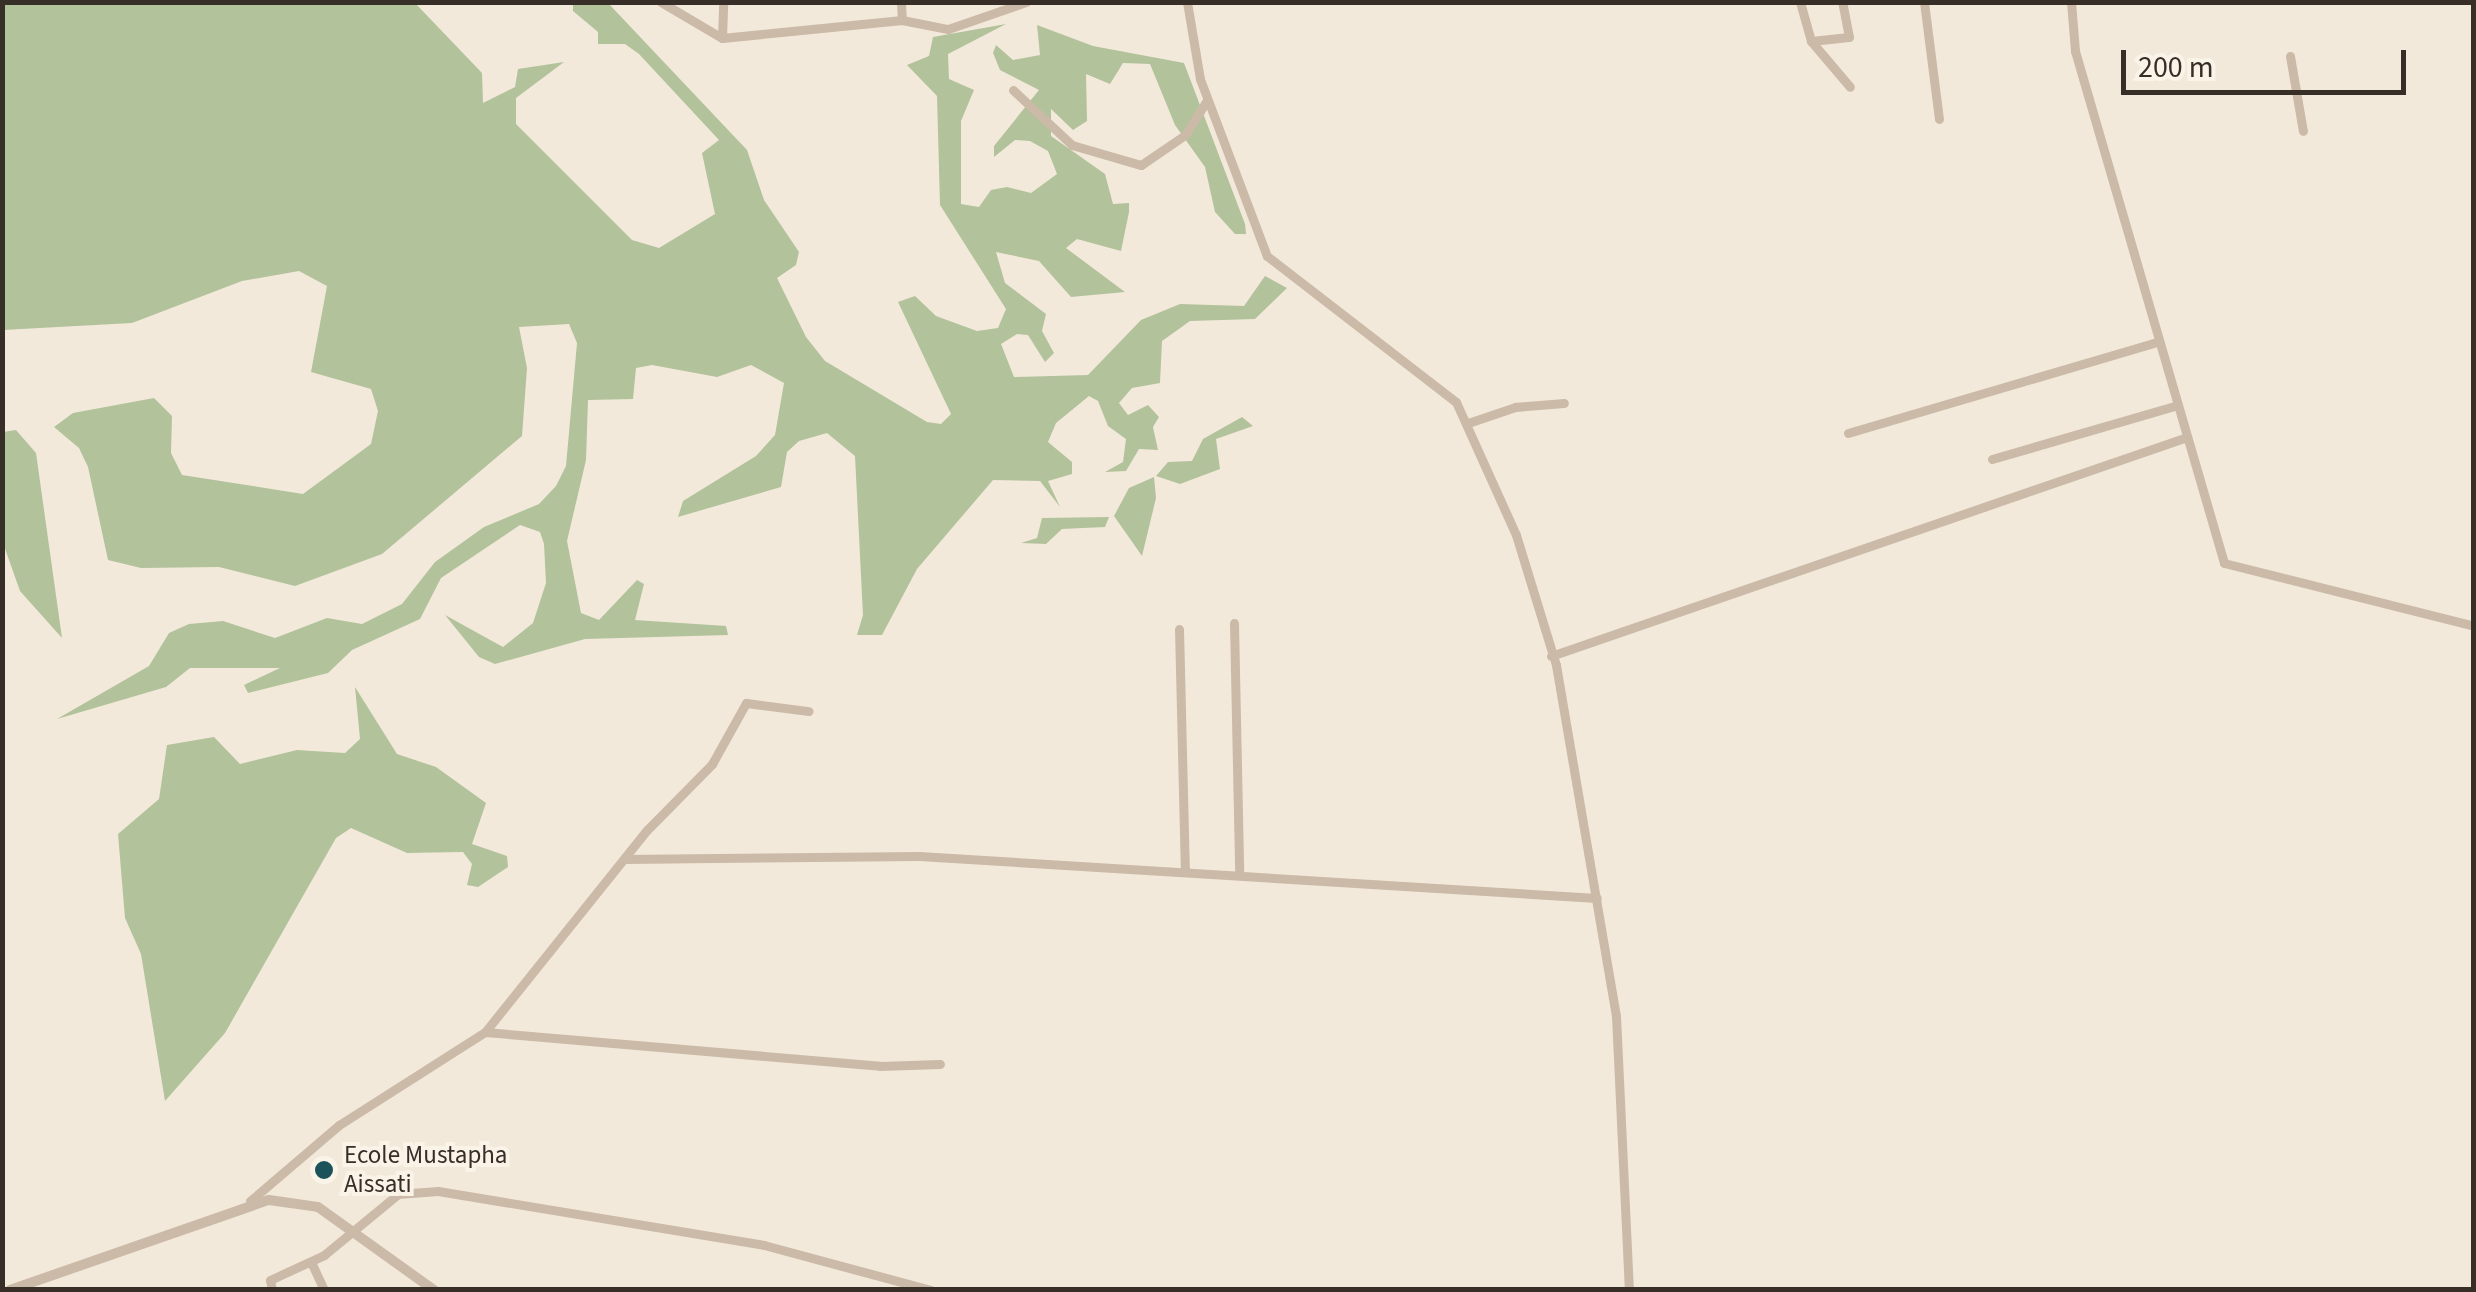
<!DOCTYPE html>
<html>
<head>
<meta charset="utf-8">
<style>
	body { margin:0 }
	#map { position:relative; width:2476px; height:1292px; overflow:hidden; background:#f3e9db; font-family:"Source Sans 3",sans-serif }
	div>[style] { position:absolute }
	.green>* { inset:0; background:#b2c29b }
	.minor>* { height:9px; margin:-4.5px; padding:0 4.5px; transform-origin:4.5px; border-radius:4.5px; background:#cbbaa7 }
	.tertiary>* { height:10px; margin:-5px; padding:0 5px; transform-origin:5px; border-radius:5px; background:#cbbaa7 }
	.dots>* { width:28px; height:28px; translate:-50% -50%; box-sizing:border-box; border:5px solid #faf3e8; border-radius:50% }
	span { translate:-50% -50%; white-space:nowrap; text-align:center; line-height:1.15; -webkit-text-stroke:8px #faf3e8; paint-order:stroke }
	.poi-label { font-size:25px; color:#372e28 }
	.left { translate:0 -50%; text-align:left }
	.frame { position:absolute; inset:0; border:5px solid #372e28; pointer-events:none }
	.scale { position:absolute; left:2121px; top:50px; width:285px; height:45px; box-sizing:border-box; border:5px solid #372e28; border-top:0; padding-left:12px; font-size:30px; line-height:35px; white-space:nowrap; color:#372e28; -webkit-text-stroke:8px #faf3e8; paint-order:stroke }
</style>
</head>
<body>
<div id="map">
	<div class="green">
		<div style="clip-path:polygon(2px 3px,415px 3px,482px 73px,483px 103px,515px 87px,518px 69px,564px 62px,516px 98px,516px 124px,632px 240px,659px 248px,715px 214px,702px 153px,719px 140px,639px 54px,625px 44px,598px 44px,598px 32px,573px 11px,573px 3px,608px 3px,747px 150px,764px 200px,799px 252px,796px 265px,777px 278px,806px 337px,825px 361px,927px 422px,941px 424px,951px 414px,898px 302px,915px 296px,936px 316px,977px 331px,998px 328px,1006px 309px,940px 205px,937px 96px,907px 65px,929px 56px,933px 37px,1006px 24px,948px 54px,949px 79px,974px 90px,961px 121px,961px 204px,979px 207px,991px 190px,1007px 187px,1031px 193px,1057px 174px,1048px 151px,1030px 141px,1015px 140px,994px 157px,994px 146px,1039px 90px,1000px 70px,993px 53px,996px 45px,1013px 60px,1040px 55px,1037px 25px,1093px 46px,1184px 63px,1245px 224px,1246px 234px,1235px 234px,1215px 212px,1205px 167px,1175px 125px,1150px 64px,1123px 63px,1110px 84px,1086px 74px,1087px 121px,1073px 130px,1051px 109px,1051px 136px,1105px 174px,1113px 204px,1129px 203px,1129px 212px,1121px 251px,1077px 239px,1066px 248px,1125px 292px,1071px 297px,1039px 261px,996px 252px,1005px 283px,1046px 314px,1042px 331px,1054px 353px,1045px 362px,1028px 335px,1017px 334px,1001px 344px,1014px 377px,1088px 375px,1141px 320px,1180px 304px,1244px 306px,1265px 276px,1287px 288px,1255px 319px,1190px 321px,1162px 341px,1160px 383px,1132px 388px,1119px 403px,1128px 415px,1148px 405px,1159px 417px,1153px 427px,1158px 450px,1139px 449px,1126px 471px,1105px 472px,1123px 462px,1126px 439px,1108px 426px,1098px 401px,1089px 396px,1056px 423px,1048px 442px,1072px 462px,1072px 474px,1048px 481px,1060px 507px,1040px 481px,993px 480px,917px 569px,882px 635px,857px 635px,863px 615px,855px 456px,827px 433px,799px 441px,787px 452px,781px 487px,678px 517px,683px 501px,756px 456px,775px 435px,784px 383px,751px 365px,717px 377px,652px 365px,636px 368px,633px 399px,588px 400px,586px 460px,567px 541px,581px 613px,599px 620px,637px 580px,644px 584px,635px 620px,726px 626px,728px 635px,585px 639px,495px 664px,479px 657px,445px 615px,503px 647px,533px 623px,546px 583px,544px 544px,540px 532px,520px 525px,441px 578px,420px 619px,352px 650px,328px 673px,248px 693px,244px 685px,280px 668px,190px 668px,166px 687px,57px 719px,149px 666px,169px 633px,189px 624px,223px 621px,275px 638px,327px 618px,362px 624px,402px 604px,435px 562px,484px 527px,539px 504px,556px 486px,566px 466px,577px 343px,569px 324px,519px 327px,527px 368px,522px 436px,382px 554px,295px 586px,219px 567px,141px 568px,108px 560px,88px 467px,79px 448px,54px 427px,73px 413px,154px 398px,172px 416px,171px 453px,182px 475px,303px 494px,371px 444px,378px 411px,371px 389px,311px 372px,327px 286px,299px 271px,242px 281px,132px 323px,3px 330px)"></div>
		<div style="clip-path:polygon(1242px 417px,1253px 426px,1216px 439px,1220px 469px,1180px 484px,1156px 476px,1168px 462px,1192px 461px,1203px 439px)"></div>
		<div style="clip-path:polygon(16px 430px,36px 453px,62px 638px,20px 591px,3px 543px,3px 432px)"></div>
		<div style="clip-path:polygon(1154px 477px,1156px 498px,1142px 556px,1114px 516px,1129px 488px)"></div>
		<div style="clip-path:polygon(1109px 517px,1105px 527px,1062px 529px,1046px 544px,1021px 543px,1037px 538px,1042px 518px)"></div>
		<div style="clip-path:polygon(355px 687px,397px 754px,436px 767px,486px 803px,472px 844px,507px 856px,508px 867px,478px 887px,467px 885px,472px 864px,463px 852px,407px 853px,351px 828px,336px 838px,225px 1033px,165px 1101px,141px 954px,125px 918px,118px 834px,159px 799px,167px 745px,214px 737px,240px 764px,297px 750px,345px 753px,360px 739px)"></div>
	</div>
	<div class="minor">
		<div style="left:661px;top:2px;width:71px;rotate:30.5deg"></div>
		<div style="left:722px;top:38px;width:181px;rotate:-5.7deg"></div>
		<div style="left:902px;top:20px;width:47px;rotate:11.1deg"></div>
		<div style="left:948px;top:29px;width:83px;rotate:-19.1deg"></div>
		<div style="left:901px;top:2px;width:18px;rotate:87deg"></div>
		<div style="left:1187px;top:2px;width:78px;rotate:80.4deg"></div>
		<div style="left:1200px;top:79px;width:189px;rotate:69.3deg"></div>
		<div style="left:1267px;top:256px;width:239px;rotate:37.7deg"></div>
		<div style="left:1456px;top:402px;width:146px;rotate:65.7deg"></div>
		<div style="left:1516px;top:535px;width:136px;rotate:72.9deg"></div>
		<div style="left:1556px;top:665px;width:356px;rotate:80.3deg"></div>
		<div style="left:1616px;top:1016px;width:274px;rotate:87.3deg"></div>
		<div style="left:1800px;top:2px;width:41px;rotate:74.2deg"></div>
		<div style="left:1811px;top:41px;width:60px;rotate:49.7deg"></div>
		<div style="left:1924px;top:2px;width:118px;rotate:82.7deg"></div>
		<div style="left:2071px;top:2px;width:49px;rotate:85.3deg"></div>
		<div style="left:2075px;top:51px;width:533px;rotate:73.77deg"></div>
		<div style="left:2224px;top:563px;width:258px;rotate:14.1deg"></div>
		<div style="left:722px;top:38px;width:36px;rotate:-88deg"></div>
		<div style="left:1811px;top:41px;width:38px;rotate:-6deg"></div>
		<div style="left:1849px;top:37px;width:36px;rotate:-101deg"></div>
		<div style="left:2290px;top:56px;width:76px;rotate:80.2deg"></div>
		<div style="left:1013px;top:90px;width:81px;rotate:43deg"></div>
		<div style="left:1072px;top:145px;width:72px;rotate:16.2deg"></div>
		<div style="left:1141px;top:165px;width:53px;rotate:-34.3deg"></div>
		<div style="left:1185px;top:135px;width:41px;rotate:-57.8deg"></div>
		<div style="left:1468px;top:423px;width:50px;rotate:-18.8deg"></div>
		<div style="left:1515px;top:407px;width:49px;rotate:-4.7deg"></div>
		<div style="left:1848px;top:433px;width:323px;rotate:-16.4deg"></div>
		<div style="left:1992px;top:459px;width:191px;rotate:-16.2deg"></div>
		<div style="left:1234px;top:623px;width:248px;rotate:88.8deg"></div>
		<div style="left:1179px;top:629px;width:243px;rotate:88.6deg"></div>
		<div style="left:1551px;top:656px;width:669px;rotate:-19deg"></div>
		<div style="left:624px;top:859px;width:295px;rotate:-0.6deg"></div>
		<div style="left:919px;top:856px;width:679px;rotate:3.54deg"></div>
		<div style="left:485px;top:1032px;width:396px;rotate:4.9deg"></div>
		<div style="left:880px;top:1066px;width:60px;rotate:-1.9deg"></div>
		<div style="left:250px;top:1201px;width:117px;rotate:-40.5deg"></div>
		<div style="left:339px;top:1125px;width:173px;rotate:-32.5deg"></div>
		<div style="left:485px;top:1032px;width:259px;rotate:-51.3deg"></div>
		<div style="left:647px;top:830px;width:93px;rotate:-45.4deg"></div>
		<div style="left:712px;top:764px;width:70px;rotate:-60.9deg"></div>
		<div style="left:746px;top:703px;width:63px;rotate:7.4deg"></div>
		<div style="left:311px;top:1262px;width:31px;rotate:65deg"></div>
		<div style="left:272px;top:1290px;width:10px;rotate:-101deg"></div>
		<div style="left:270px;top:1280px;width:60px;rotate:-24.8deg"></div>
		<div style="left:324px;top:1255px;width:96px;rotate:-39.5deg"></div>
		<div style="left:398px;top:1194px;width:40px;rotate:-4.3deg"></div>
		<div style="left:438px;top:1191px;width:330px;rotate:9.4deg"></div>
		<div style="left:764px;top:1245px;width:173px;rotate:15.1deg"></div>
	</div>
	<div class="tertiary">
		<div style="left:10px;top:1290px;width:274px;rotate:-19.2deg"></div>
		<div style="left:269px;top:1200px;width:49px;rotate:8.1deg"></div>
		<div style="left:318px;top:1207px;width:143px;rotate:35.6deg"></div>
	</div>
	<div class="dots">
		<div style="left:324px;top:1170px;background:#1c525a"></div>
	</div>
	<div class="poi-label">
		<span class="left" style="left:344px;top:1170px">Ecole Mustapha<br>Aissati</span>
	</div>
	<div class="frame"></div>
	<div class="scale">200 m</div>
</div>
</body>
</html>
